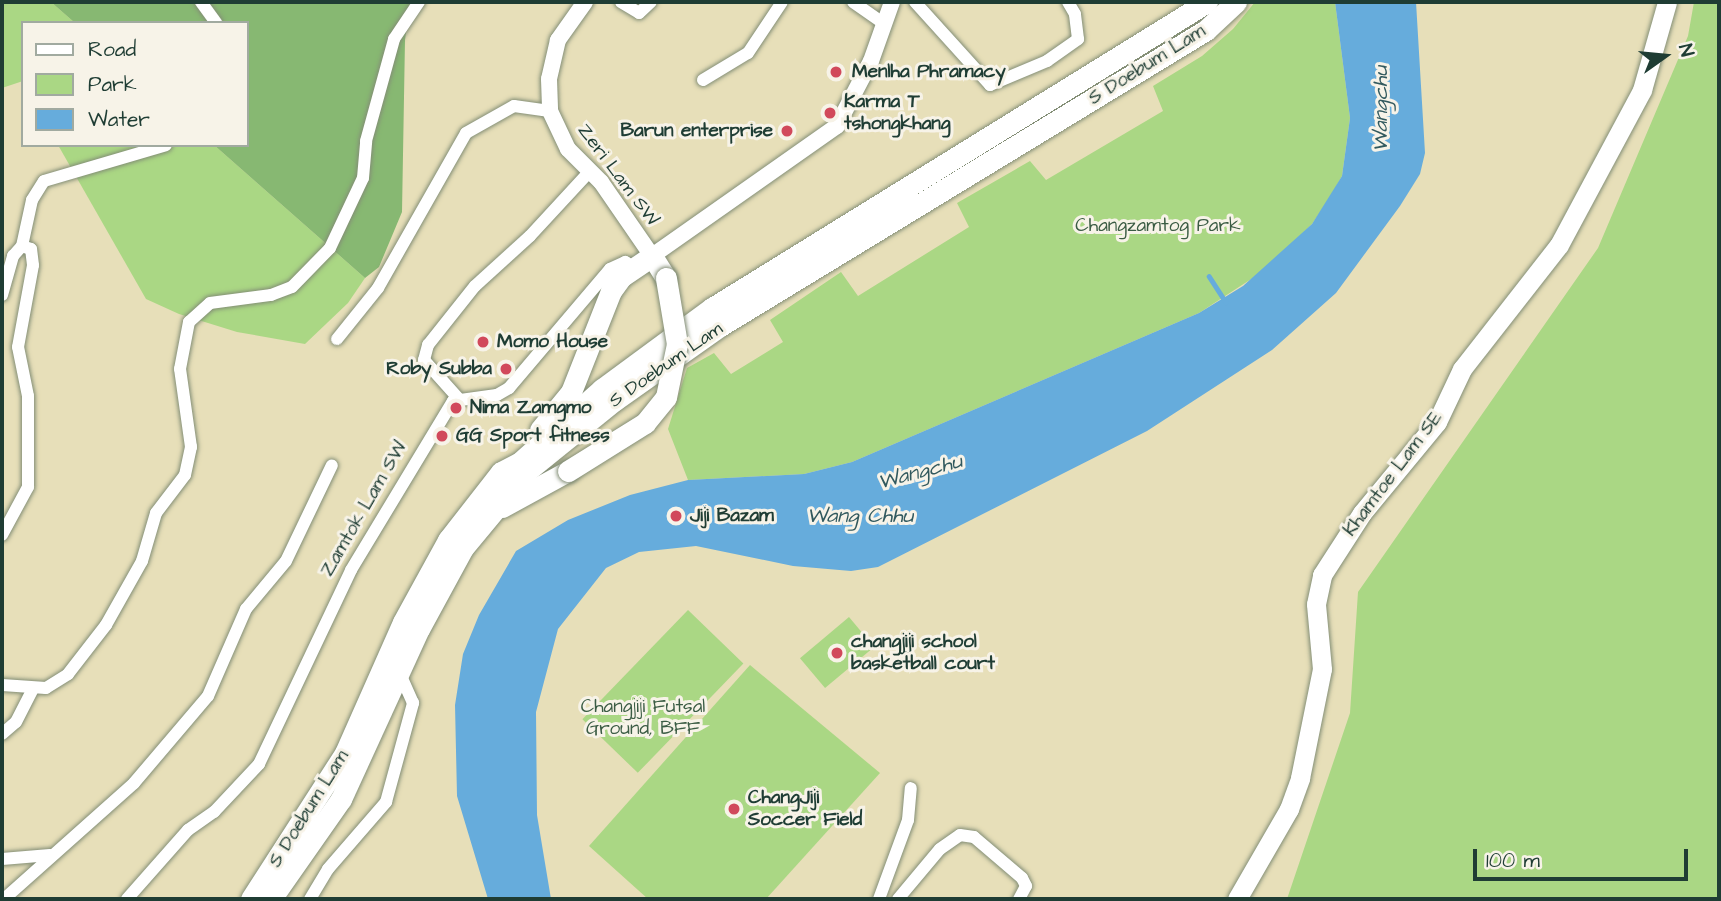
<!DOCTYPE html>
<html>
<head>
<meta charset="utf-8">
<style>
	body { margin:0 }
	#map { position:relative; width:1721px; height:901px; overflow:hidden; background:#e7dfb9; font-family:"Architects Daughter",sans-serif }
	div>[style] { position:absolute }
	.green>* { inset:0; background:#aad784; transform-origin:0 0 }
	.forest>* { inset:0; background:#87b872 }
	.water>* { inset:0; background:#66acdc }
	.stream>* { height:4.5px; margin:-2.25px; padding:0 2.25px; transform-origin:2.25px; border-radius:2.25px; background:#66acdc }
	.roads { filter:drop-shadow(0 0 2px #838e76) drop-shadow(0 0 2px #838e76) }
	.minor>* { height:12px; margin:-6px; padding:0 6px; transform-origin:6px; border-radius:6px; background:#fff }
	.tertiary>* { height:16px; margin:-8px; padding:0 8px; transform-origin:8px; border-radius:8px; background:#fff }
	.primary>* { height:19px; margin:-9.5px; padding:0 9.5px; transform-origin:9.5px; border-radius:9.5px; background:#fff }
	.trunk>* { height:21px; margin:-10.5px; padding:0 10.5px; transform-origin:10.5px; border-radius:10.5px; background:#fff }
	.bridges { filter:drop-shadow(0 0 2px #838e76) drop-shadow(0 0 2px #838e76) }
	.trunk-bridge>* { height:21px; margin:-10.5px; padding:0 10.5px; transform-origin:10.5px; border-radius:10.5px; background:#fff }
	.dots>* { width:19px; height:19px; translate:-50% -50%; box-sizing:border-box; border:4px solid #f7f3e8; border-radius:50% }
	span { translate:-50% -50%; white-space:nowrap; text-align:center; line-height:1.15; -webkit-text-stroke:6px #f7f3e8; paint-order:stroke }
	.street-label { font-size:19px; color:#1f3d34 }
	.poi-label { font-size:19px; color:#1f3d34; font-weight:700 }
	.left { translate:0 -50%; text-align:left }
	.right { translate:-100% -50%; text-align:right }
	.park-label { font-size:19px; color:#3b5c44 }
	.water-label { font-size:21px; color:#31595e; font-style:italic }
	.frame { position:absolute; inset:0; border:4px solid #1f3d34; pointer-events:none }
	.legend { position:absolute; left:21px; top:21px; width:228px; height:126px; box-sizing:border-box; background:#f7f3e8; border:2px solid #a1aaa0; margin:0; padding:9px 12px; list-style:none; font-size:21px; color:#1f3d34 }
	.legend li { display:flex; align-items:center; gap:14px; height:35px }
	.legend b { width:35px; border:2px solid #a1aaa0 }
	.north { position:absolute; left:1630px; top:21px; width:70px; height:70px; -webkit-text-stroke:5px #f7f3e8; paint-order:stroke; rotate:75deg; font-size:19px; font-weight:700; line-height:28px; text-align:center; color:#1f3d34 }
	.north::after { content:''; display:block; margin:auto; width:24px; height:32px; background:#1f3d34; clip-path:polygon(50% 0,100% 100%,50% 72%,0 100%) }
	.scale { position:absolute; left:1473px; top:849px; width:215px; height:32px; box-sizing:border-box; border:4px solid #1f3d34; border-top:0; padding-left:9px; font-size:21px; line-height:24px; white-space:nowrap; color:#1f3d34; -webkit-text-stroke:5px #f7f3e8; paint-order:stroke }
</style>
</head>
<body>
<div id="map">
	<div class="green">
		<div style="clip-path:polygon(2px 2px,51px 2px,75px 23px,23px 23px,23px 81px,2px 88px)"></div>
		<div style="clip-path:polygon(1255px 2px,1335px 2px,1350px 118px,1342px 176px,1329px 199px,1312px 224px,1262px 272px,1199px 313px,852px 462px,804px 474px,688px 480px,668px 429px,687px 368px,714px 353px,731px 374px,783px 342px,770px 320px,841px 272px,858px 296px,969px 227px,957px 203px,1030px 161px,1046px 180px,1163px 111px,1153px 86px,1202px 56px,1233px 29px)"></div>
		<div style="clip-path:polygon(1694px 2px,1719px 2px,1719px 899px,1287px 899px,1350px 713px,1358px 592px,1598px 248px,1688px 36px)"></div>
		<div style="clip-path:polygon(58px 145px,214px 145px,365px 278px,348px 303px,305px 344px,237px 332px,179px 314px,146px 299px)"></div>
		<div style="left:688px;top:610px;width:77px;height:152px;rotate:44deg"></div>
		<div style="left:849px;top:617px;width:39px;height:64px;rotate:50deg"></div>
		<div style="clip-path:polygon(750px 665px,880px 773px,766px 899px,648px 899px,589px 846px)"></div>
	</div>
	<div class="forest">
		<div style="clip-path:polygon(51px 2px,410px 2px,405px 40px,402px 212px,379px 267px,365px 278px,214px 145px,247px 145px,247px 23px,75px 23px)"></div>
	</div>
	<div class="water">
		<div style="clip-path:polygon(1335px 2px,1416px 2px,1425px 153px,1420px 174px,1400px 206px,1336px 293px,1272px 350px,1147px 431px,878px 567px,851px 571px,793px 566px,696px 546px,639px 552px,606px 568px,558px 629px,536px 712px,537px 815px,551px 899px,488px 899px,457px 796px,455px 705px,463px 654px,479px 615px,516px 551px,568px 520px,630px 495px,688px 480px,804px 474px,852px 462px,1199px 313px,1243px 286px,1312px 224px,1342px 176px,1350px 118px)"></div>
	</div>
	<div class="stream">
		<div style="left:1209px;top:276px;width:31px;rotate:57deg"></div>
	</div>
	<div class="roads">
		<div class="minor">
			<div style="left:201px;top:2px;width:26px;rotate:54deg"></div>
			<div style="left:621px;top:2px;width:21px;rotate:31deg"></div>
			<div style="left:639px;top:13px;width:16px;rotate:-43deg"></div>
			<div style="left:853px;top:2px;width:39px;rotate:35deg"></div>
			<div style="left:915px;top:2px;width:112px;rotate:47.9deg"></div>
			<div style="left:990px;top:85px;width:62px;rotate:-22.8deg"></div>
			<div style="left:1047px;top:61px;width:38px;rotate:-35deg"></div>
			<div style="left:1078px;top:39px;width:25px;rotate:-97deg"></div>
			<div style="left:1075px;top:14px;width:14px;rotate:-120deg"></div>
			<div style="left:703px;top:80px;width:52px;rotate:-31deg"></div>
			<div style="left:748px;top:53px;width:61px;rotate:-56.3deg"></div>
			<div style="left:22px;top:246px;width:47px;rotate:-77.7deg"></div>
			<div style="left:32px;top:200px;width:22px;rotate:-58deg"></div>
			<div style="left:44px;top:181px;width:127px;rotate:-16.4deg"></div>
			<div style="left:2px;top:295px;width:41px;rotate:-74.2deg"></div>
			<div style="left:13px;top:256px;width:13px;rotate:-48deg"></div>
			<div style="left:337px;top:339px;width:65px;rotate:-51.2deg"></div>
			<div style="left:378px;top:288px;width:178px;rotate:-60.4deg"></div>
			<div style="left:466px;top:133px;width:55px;rotate:-29.4deg"></div>
			<div style="left:514px;top:106px;width:36px;rotate:8deg"></div>
			<div style="left:458px;top:398px;width:51px;rotate:-131.8deg"></div>
			<div style="left:424px;top:360px;width:16px;rotate:-75deg"></div>
			<div style="left:428px;top:345px;width:75px;rotate:-51.5deg"></div>
			<div style="left:475px;top:286px;width:74px;rotate:-42.3deg"></div>
			<div style="left:530px;top:236px;width:88px;rotate:-47.3deg"></div>
			<div style="left:2px;top:535px;width:55px;rotate:-61.6deg"></div>
			<div style="left:28px;top:487px;width:91px;rotate:-90deg"></div>
			<div style="left:28px;top:396px;width:50px;rotate:-101.5deg"></div>
			<div style="left:18px;top:347px;width:83px;rotate:-79.6deg"></div>
			<div style="left:33px;top:265px;width:16px;rotate:-97deg"></div>
			<div style="left:31px;top:249px;width:9px;rotate:-162deg"></div>
			<div style="left:2px;top:685px;width:44px;rotate:3.9deg"></div>
			<div style="left:46px;top:688px;width:26px;rotate:-32deg"></div>
			<div style="left:68px;top:674px;width:62px;rotate:-52.2deg"></div>
			<div style="left:106px;top:625px;width:73px;rotate:-60.6deg"></div>
			<div style="left:142px;top:561px;width:50px;rotate:-73.7deg"></div>
			<div style="left:156px;top:513px;width:48px;rotate:-52.7deg"></div>
			<div style="left:185px;top:475px;width:29px;rotate:-78deg"></div>
			<div style="left:191px;top:447px;width:79px;rotate:-98deg"></div>
			<div style="left:180px;top:369px;width:48px;rotate:-79.2deg"></div>
			<div style="left:189px;top:322px;width:28px;rotate:-42deg"></div>
			<div style="left:210px;top:303px;width:62px;rotate:-7.5deg"></div>
			<div style="left:271px;top:295px;width:22px;rotate:-21deg"></div>
			<div style="left:292px;top:287px;width:54px;rotate:-45.7deg"></div>
			<div style="left:330px;top:248px;width:77px;rotate:-64.8deg"></div>
			<div style="left:363px;top:178px;width:37px;rotate:-85deg"></div>
			<div style="left:366px;top:141px;width:106px;rotate:-74.6deg"></div>
			<div style="left:394px;top:39px;width:45px;rotate:-56deg"></div>
			<div style="left:2px;top:734px;width:18px;rotate:-41deg"></div>
			<div style="left:16px;top:722px;width:36px;rotate:-63deg"></div>
			<div style="left:2px;top:859px;width:48px;rotate:-4.8deg"></div>
			<div style="left:4px;top:899px;width:174px;rotate:-41.7deg"></div>
			<div style="left:134px;top:783px;width:114px;rotate:-49.6deg"></div>
			<div style="left:208px;top:696px;width:95px;rotate:-66.4deg"></div>
			<div style="left:246px;top:609px;width:62px;rotate:-50.2deg"></div>
			<div style="left:286px;top:561px;width:106px;rotate:-64.4deg"></div>
			<div style="left:127px;top:899px;width:92px;rotate:-48.5deg"></div>
			<div style="left:188px;top:830px;width:32px;rotate:-35deg"></div>
			<div style="left:214px;top:812px;width:66px;rotate:-46.8deg"></div>
			<div style="left:259px;top:764px;width:215px;rotate:-64.6deg"></div>
			<div style="left:351px;top:570px;width:197px;rotate:-58.9deg"></div>
			<div style="left:453px;top:401px;width:44px;rotate:-7.8deg"></div>
			<div style="left:497px;top:395px;width:14px;rotate:-30deg"></div>
			<div style="left:509px;top:388px;width:156px;rotate:-49.7deg"></div>
			<div style="left:610px;top:269px;width:17px;rotate:-25deg"></div>
			<div style="left:625px;top:262px;width:10px;rotate:29deg"></div>
			<div style="left:310px;top:899px;width:35px;rotate:-59deg"></div>
			<div style="left:328px;top:869px;width:89px;rotate:-49.1deg"></div>
			<div style="left:386px;top:802px;width:103px;rotate:-74.7deg"></div>
			<div style="left:413px;top:703px;width:32px;rotate:-114deg"></div>
			<div style="left:879px;top:899px;width:84px;rotate:-69.8deg"></div>
			<div style="left:908px;top:820px;width:32px;rotate:-85deg"></div>
			<div style="left:898px;top:899px;width:65px;rotate:-50deg"></div>
			<div style="left:940px;top:849px;width:24px;rotate:-35deg"></div>
			<div style="left:960px;top:835px;width:14px;rotate:8deg"></div>
			<div style="left:974px;top:837px;width:63px;rotate:40.5deg"></div>
			<div style="left:1022px;top:878px;width:9px;rotate:63deg"></div>
			<div style="left:1026px;top:886px;width:15px;rotate:118deg"></div>
		</div>
		<div class="tertiary">
			<div style="left:585px;top:2px;width:47px;rotate:125.4deg"></div>
			<div style="left:558px;top:40px;width:40px;rotate:103deg"></div>
			<div style="left:549px;top:79px;width:32px;rotate:88deg"></div>
			<div style="left:550px;top:111px;width:42px;rotate:64.7deg"></div>
			<div style="left:568px;top:149px;width:47px;rotate:45deg"></div>
			<div style="left:601px;top:182px;width:90px;rotate:55.4deg"></div>
			<div style="left:652px;top:256px;width:226px;rotate:-35.1deg"></div>
			<div style="left:837px;top:126px;width:73px;rotate:-62.4deg"></div>
			<div style="left:871px;top:61px;width:63px;rotate:-70.4deg"></div>
		</div>
		<div class="primary">
			<div style="left:1237px;top:899px;width:104px;rotate:-60deg"></div>
			<div style="left:1289px;top:809px;width:33px;rotate:-70deg"></div>
			<div style="left:1300px;top:778px;width:111px;rotate:-78.6deg"></div>
			<div style="left:1322px;top:669px;width:65px;rotate:-95.3deg"></div>
			<div style="left:1316px;top:604px;width:30px;rotate:-78deg"></div>
			<div style="left:1322px;top:575px;width:74px;rotate:-57.2deg"></div>
			<div style="left:1362px;top:513px;width:118px;rotate:-50.5deg"></div>
			<div style="left:1437px;top:422px;width:59px;rotate:-64.7deg"></div>
			<div style="left:1462px;top:369px;width:157px;rotate:-52deg"></div>
			<div style="left:1559px;top:245px;width:176px;rotate:-61.8deg"></div>
			<div style="left:1642px;top:90px;width:91px;rotate:-74.1deg"></div>
		</div>
		<div class="trunk">
			<div style="left:540px;top:430px;width:49px;rotate:-50.8deg"></div>
			<div style="left:571px;top:392px;width:109px;rotate:-68.4deg"></div>
			<div style="left:611px;top:291px;width:17px;rotate:-54deg"></div>
			<div style="left:621px;top:277px;width:37px;rotate:-34deg"></div>
			<div style="left:652px;top:256px;width:26px;rotate:58deg"></div>
			<div style="left:502px;top:507px;width:75px;rotate:-28.6deg"></div>
			<div style="left:251px;top:899px;width:174px;rotate:-57.2deg"></div>
			<div style="left:345px;top:753px;width:143px;rotate:-66.1deg"></div>
			<div style="left:403px;top:622px;width:94px;rotate:-61.2deg"></div>
			<div style="left:448px;top:540px;width:86px;rotate:-52.1deg"></div>
			<div style="left:501px;top:472px;width:20px;rotate:-27deg"></div>
			<div style="left:519px;top:463px;width:111px;rotate:-41.7deg"></div>
			<div style="left:602px;top:389px;width:137px;rotate:-36.4deg"></div>
			<div style="left:712px;top:308px;width:582px;rotate:-31.72deg"></div>
			<div style="left:271px;top:899px;width:122px;rotate:-55deg"></div>
			<div style="left:341px;top:799px;width:187px;rotate:-65.4deg"></div>
			<div style="left:419px;top:629px;width:92px;rotate:-61.5deg"></div>
			<div style="left:463px;top:548px;width:100px;rotate:-50.3deg"></div>
			<div style="left:527px;top:471px;width:113px;rotate:-38.9deg"></div>
			<div style="left:615px;top:400px;width:128px;rotate:-35.2deg"></div>
			<div style="left:720px;top:326px;width:569px;rotate:-31.34deg"></div>
			<div style="left:1206px;top:30px;width:41px;rotate:-43deg"></div>
		</div>
	</div>
	<div class="bridges">
		<div class="trunk-bridge">
			<div style="left:568px;top:471px;width:91px;rotate:-31.9deg"></div>
			<div style="left:645px;top:423px;width:33px;rotate:-51deg"></div>
			<div style="left:666px;top:397px;width:54px;rotate:-78.3deg"></div>
			<div style="left:677px;top:344px;width:67px;rotate:-99.5deg"></div>
		</div>
	</div>
	<div class="dots">
		<div style="left:836px;top:72px;background:#d1495b"></div>
		<div style="left:830px;top:113px;background:#d1495b"></div>
		<div style="left:787px;top:131px;background:#d1495b"></div>
		<div style="left:483px;top:342px;background:#d1495b"></div>
		<div style="left:506px;top:369px;background:#d1495b"></div>
		<div style="left:456px;top:408px;background:#d1495b"></div>
		<div style="left:442px;top:436px;background:#d1495b"></div>
		<div style="left:676px;top:516px;background:#d1495b"></div>
		<div style="left:837px;top:653px;background:#d1495b"></div>
		<div style="left:734px;top:809px;background:#d1495b"></div>
	</div>
	<div class="street-label">
		<span style="left:1147px;top:65px;rotate:-32deg">S Doebum Lam</span>
		<span style="left:618px;top:175px;rotate:53deg">Zeri Lam SW</span>
		<span style="left:666px;top:365px;rotate:-35deg">S Doebum Lam</span>
		<span style="left:1393px;top:474px;rotate:-53deg">Khamtoe Lam SE</span>
		<span style="left:364px;top:509px;rotate:-60deg">Zamtok Lam SW</span>
		<span style="left:309px;top:809px;rotate:-58deg">S Doebum Lam</span>
	</div>
	<div class="poi-label">
		<span class="left" style="left:852px;top:72px">Menlha Phramacy</span>
		<span class="left" style="left:844px;top:113px">Karma T<br>tshongkhang</span>
		<span class="right" style="left:773px;top:131px">Barun enterprise</span>
		<span class="left" style="left:497px;top:342px">Momo House</span>
		<span class="right" style="left:492px;top:369px">Roby Subba</span>
		<span class="left" style="left:470px;top:408px">Nima Zamgmo</span>
		<span class="left" style="left:456px;top:436px">GG Sport fitness</span>
		<span class="left" style="left:690px;top:516px">Jiji Bazam</span>
		<span class="left" style="left:851px;top:653px">changjiji school<br>basketball court</span>
		<span class="left" style="left:748px;top:809px">ChangJiji<br>Soccer Field</span>
	</div>
	<div class="park-label">
		<span style="left:1158px;top:226px">Changzamtog Park</span>
		<span style="left:643px;top:718px">Changjiji Futsal<br>Ground, BFF</span>
	</div>
	<div class="water-label">
		<span style="left:1381px;top:109px;rotate:-90deg">Wangchu</span>
		<span style="left:920px;top:472px;rotate:-15deg">Wangchu</span>
		<span style="left:860px;top:516px">Wang Chhu</span>
	</div>
	<div class="frame"></div>
	<ul class="legend">
	<li><b style="height:9px;background:#fff"></b>Road</li>
	<li><b style="height:19px;background:#aad784"></b>Park</li>
	<li><b style="height:19px;background:#66acdc"></b>Water</li>
	</ul>
	<div class="north">N</div>
	<div class="scale">100 m</div>
</div>
</body>
</html>
